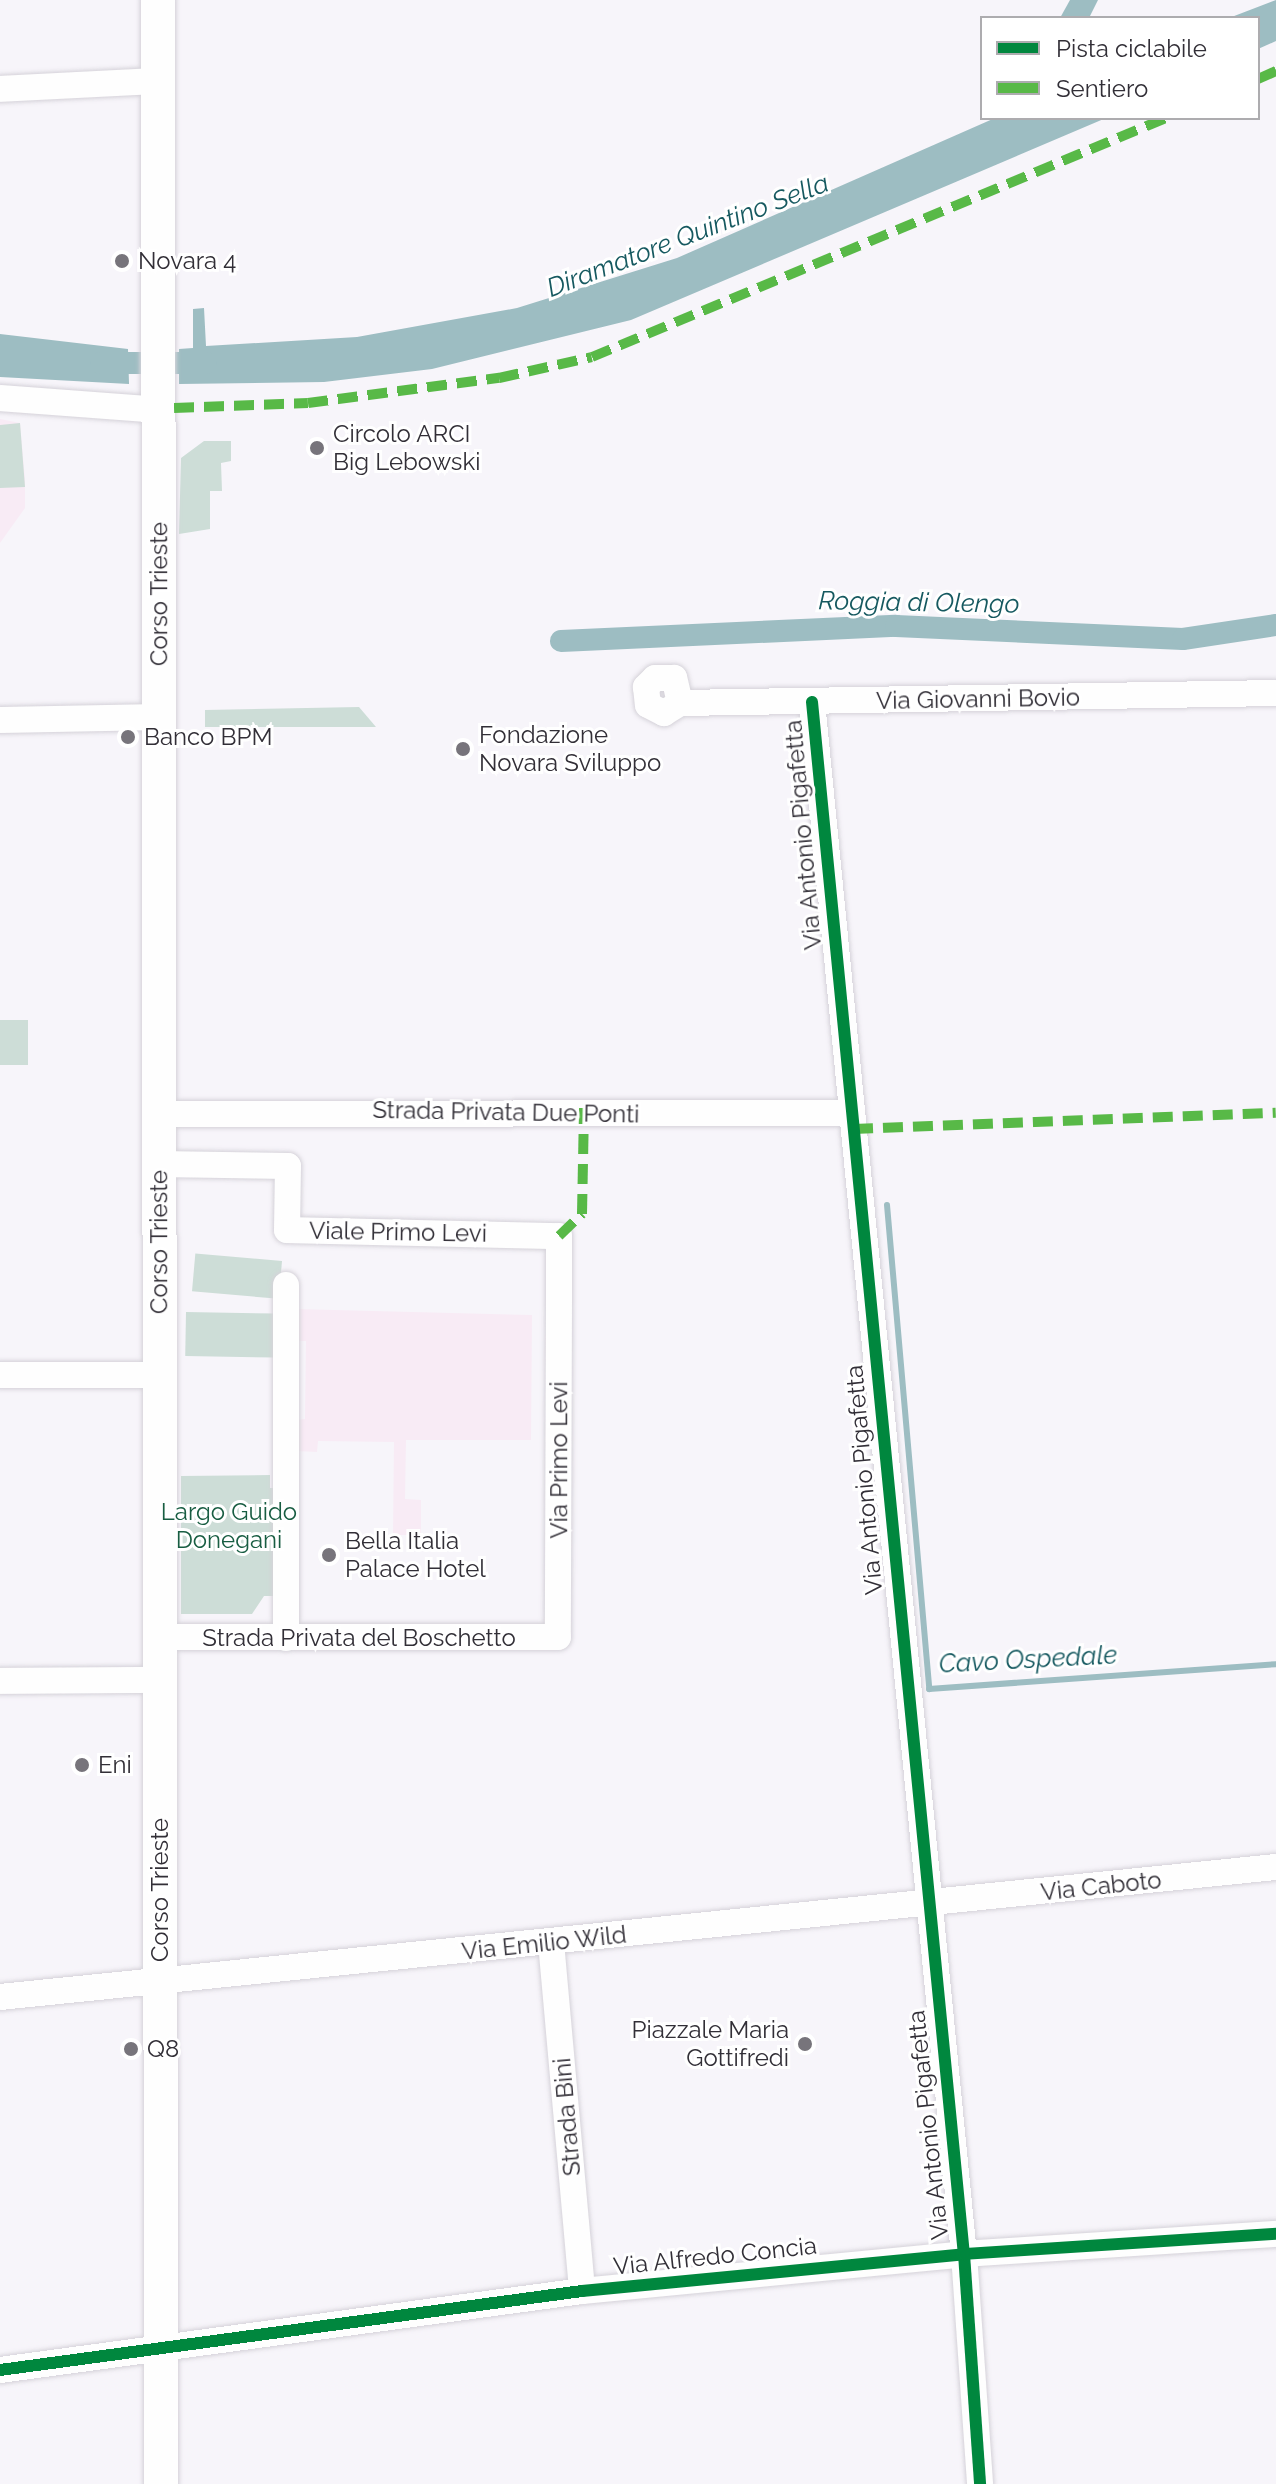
<!DOCTYPE html>
<html>
<head>
<meta charset="utf-8">
<style>
	body { margin:0 }
	#map { position:relative; width:1276px; height:2484px; overflow:hidden; background:#f7f5fa; font-family:Raleway,sans-serif }
	div>[style] { position:absolute }
	.education>* { inset:0; background:#f8ebf5 }
	.green>* { inset:0; background:#cdddd7; transform-origin:0 0 }
	.water>* { inset:0; background:#9dbdc2 }
	.stream>* { height:6px; margin:-3px; padding:0 3px; transform-origin:3px; border-radius:3px; background:#9dbdc2 }
	.canal>* { height:22px; margin:-11px; padding:0 11px; transform-origin:11px; border-radius:11px; background:#9dbdc2 }
	.roads { filter:drop-shadow(0 0 2px #d5d2d9) drop-shadow(0 0 2px #d5d2d9) }
	.minor>* { height:26px; margin:-13px; padding:0 13px; transform-origin:13px; border-radius:13px; background:#fefefe }
	.major>* { height:34px; margin:-17px; padding:0 17px; transform-origin:17px; border-radius:17px; background:#fefefe }
	.quiet>* { height:10px; margin-top:-5px; transform-origin:0; background:repeating-linear-gradient(90deg,#58b947 0 20px,transparent 0 30px) }
	.cycleway>* { height:12px; margin:-6px; padding:0 6px; transform-origin:6px; border-radius:6px; background:#00873e }
	.dots>* { width:22px; height:22px; translate:-50% -50%; box-sizing:border-box; border:4px solid #fff; border-radius:50% }
	span { translate:-50% -50%; white-space:nowrap; text-align:center; line-height:1.15; -webkit-text-stroke:6px #fff; paint-order:stroke }
	.poi-label { font-size:24px; color:#322f37 }
	.left { translate:0 -50%; text-align:left }
	.right { translate:-100% -50%; text-align:right }
	.street-label { font-size:24px; color:#322f37 }
	.park-label { font-size:24px; color:#185d42 }
	.water-label { font-size:26px; color:#165960; font-style:italic }
	.legend { position:absolute; left:980px; top:16px; width:280px; height:104px; box-sizing:border-box; background:#fff; border:2px solid #adacaf; margin:0; padding:10px 14px; list-style:none; font-size:24px; color:#322f37 }
	.legend li { display:flex; align-items:center; gap:16px; height:40px }
	.legend b { width:40px; border:2px solid #adacaf }
</style>
</head>
<body>
<div id="map">
	<div class="education">
		<div style="clip-path:polygon(0 419px,20px 423px,25px 480px,25px 508px,0 543px)"></div>
		<div style="clip-path:polygon(295px 1309px,532px 1315px,531px 1440px,406px 1440px,405px 1499px,421px 1500px,421px 1535px,393px 1535px,394px 1442px,318px 1441px,317px 1452px,296px 1451px,296px 1420px,305px 1419px,306px 1341px,295px 1341px)"></div>
	</div>
	<div class="green">
		<div style="clip-path:polygon(20px 423px,25px 487px,0 488px,0 425px)"></div>
		<div style="clip-path:polygon(204px 441px,231px 441px,231px 461px,221px 463px,222px 491px,210px 491px,210px 529px,179px 534px,181px 458px)"></div>
		<div style="clip-path:polygon(359px 707px,376px 727px,205px 727px,205px 710px)"></div>
		<div style="left:0;top:1020px;width:28px;height:45px"></div>
		<div style="left:282px;top:1261px;width:38px;height:87px;rotate:95deg"></div>
		<div style="left:186px;top:1312px;width:91px;height:44px;rotate:1deg"></div>
		<div style="clip-path:polygon(270px 1475px,270px 1488px,285px 1488px,278px 1596px,264px 1596px,252px 1614px,181px 1614px,181px 1476px)"></div>
	</div>
	<div class="water">
		<div style="clip-path:polygon(1070px 0,1098px 0,1089px 18px,1060px 18px)"></div>
		<div style="clip-path:polygon(1276px 0,1276px 41px,1258px 49px,1258px 18px,1229px 18px)"></div>
		<div style="clip-path:polygon(995px 118px,1106px 118px,631px 320px,432px 369px,324px 382px,179px 384px,179px 349px,193px 348px,193px 309px,204px 308px,206px 346px,357px 337px,517px 308px,677px 258px)"></div>
		<div style="clip-path:polygon(0 334px,128px 349px,129px 384px,0 377px)"></div>
	</div>
	<div class="stream">
		<div style="left:887px;top:1205px;width:486px;rotate:85deg"></div>
		<div style="left:929px;top:1689px;width:348px;rotate:-4.1deg"></div>
	</div>
	<div class="canal">
		<div style="left:101px;top:363px;width:105px"></div>
		<div style="left:561px;top:641px;width:335px;rotate:-2.6deg"></div>
		<div style="left:896px;top:626px;width:287px;rotate:2.6deg"></div>
		<div style="left:1183px;top:639px;width:94px;rotate:-8.6deg"></div>
	</div>
	<div class="roads">
		<div class="minor">
			<div style="left:0;top:89px;width:158px;rotate:-2.9deg"></div>
			<div style="left:0;top:398px;width:158px;rotate:4.3deg"></div>
			<div style="left:812px;top:702px;width:1559px;rotate:84.41deg"></div>
			<div style="left:964px;top:2254px;width:231px;rotate:86deg"></div>
			<div style="left:680px;top:703px;width:26px;rotate:-103deg"></div>
			<div style="left:674px;top:678px;width:19px;rotate:180deg"></div>
			<div style="left:655px;top:678px;width:13px;rotate:135deg"></div>
			<div style="left:646px;top:687px;width:18px;rotate:84deg"></div>
			<div style="left:648px;top:705px;width:18px;rotate:27deg"></div>
			<div style="left:664px;top:713px;width:19px;rotate:-32deg"></div>
			<div style="left:680px;top:703px;width:596px;rotate:-0.96deg"></div>
			<div style="left:0;top:720px;width:159px;rotate:-1.1deg"></div>
			<div style="left:159px;top:1114px;width:692px;rotate:-0.08deg"></div>
			<div style="left:159px;top:1164px;width:129px;rotate:0.9deg"></div>
			<div style="left:288px;top:1166px;width:64px;rotate:90.9deg"></div>
			<div style="left:287px;top:1230px;width:272px;rotate:1.3deg"></div>
			<div style="left:559px;top:1236px;width:64px;rotate:90deg"></div>
			<div style="left:559px;top:1300px;width:337px;rotate:90.2deg"></div>
			<div style="left:558px;top:1637px;width:398px;rotate:180deg"></div>
			<div style="left:286px;top:1285px;width:353px;rotate:90deg"></div>
			<div style="left:0;top:1375px;width:160px"></div>
			<div style="left:0;top:1681px;width:160px;rotate:-0.4deg"></div>
			<div style="left:551px;top:1942px;width:350px;rotate:84.9deg"></div>
			<div style="left:0;top:1997px;width:1283px;rotate:-5.82deg"></div>
			<div style="left:0;top:2370px;width:587px;rotate:-7.73deg"></div>
			<div style="left:582px;top:2291px;width:384px;rotate:-5.5deg"></div>
			<div style="left:964px;top:2254px;width:313px;rotate:-3.7deg"></div>
		</div>
		<div class="major">
			<div style="left:158px;top:0;width:2484px;rotate:89.93deg"></div>
		</div>
	</div>
	<div class="quiet">
		<div style="left:1258px;top:79px;width:20px;rotate:-24deg"></div>
		<div style="left:174px;top:408px;width:134px;rotate:-2.1deg"></div>
		<div style="left:308px;top:403px;width:193px;rotate:-7.5deg"></div>
		<div style="left:499px;top:378px;width:95px;rotate:-12.7deg"></div>
		<div style="left:592px;top:357px;width:622px;rotate:-22.61deg"></div>
		<div style="left:853px;top:1129px;width:423px;rotate:-2.2deg"></div>
		<div style="left:559px;top:1236px;width:32px;rotate:-44deg"></div>
		<div style="left:582px;top:1214px;width:106px;rotate:-88.9deg"></div>
	</div>
	<div class="cycleway">
		<div style="left:812px;top:702px;width:1559px;rotate:84.41deg"></div>
		<div style="left:964px;top:2254px;width:231px;rotate:86deg"></div>
		<div style="left:0;top:2370px;width:587px;rotate:-7.73deg"></div>
		<div style="left:582px;top:2291px;width:384px;rotate:-5.5deg"></div>
		<div style="left:964px;top:2254px;width:313px;rotate:-3.7deg"></div>
	</div>
	<div class="dots">
		<div style="left:122px;top:261px;background:#77747b"></div>
		<div style="left:317px;top:448px;background:#77747b"></div>
		<div style="left:128px;top:737px;background:#77747b"></div>
		<div style="left:463px;top:749px;background:#77747b"></div>
		<div style="left:329px;top:1555px;background:#77747b"></div>
		<div style="left:82px;top:1765px;background:#77747b"></div>
		<div style="left:805px;top:2044px;background:#77747b"></div>
		<div style="left:131px;top:2049px;background:#77747b"></div>
	</div>
	<div class="poi-label">
		<span class="left" style="left:138px;top:261px">Novara 4</span>
		<span class="left" style="left:333px;top:448px">Circolo ARCI<br>Big Lebowski</span>
		<span class="left" style="left:479px;top:749px">Fondazione<br>Novara Sviluppo</span>
		<span class="left" style="left:144px;top:737px">Banco BPM</span>
		<span class="left" style="left:345px;top:1555px">Bella Italia<br>Palace Hotel</span>
		<span class="left" style="left:98px;top:1765px">Eni</span>
		<span class="right" style="left:789px;top:2044px">Piazzale Maria<br>Gottifredi</span>
		<span class="left" style="left:147px;top:2049px">Q8</span>
	</div>
	<div class="street-label">
		<span style="left:159px;top:594px;rotate:-90deg">Corso Trieste</span>
		<span style="left:978px;top:699px;rotate:-1deg">Via Giovanni Bovio</span>
		<span style="left:803px;top:835px;rotate:-95deg">Via Antonio Pigafetta</span>
		<span style="left:506px;top:1112px;rotate:1deg">Strada Privata Due Ponti</span>
		<span style="left:398px;top:1232px;rotate:1deg">Viale Primo Levi</span>
		<span style="left:159px;top:1242px;rotate:-90deg">Corso Trieste</span>
		<span style="left:559px;top:1460px;rotate:-90deg">Via Primo Levi</span>
		<span style="left:864px;top:1480px;rotate:-95deg">Via Antonio Pigafetta</span>
		<span style="left:359px;top:1638px">Strada Privata del Boschetto</span>
		<span style="left:1101px;top:1886px;rotate:-6deg">Via Caboto</span>
		<span style="left:160px;top:1890px;rotate:-90deg">Corso Trieste</span>
		<span style="left:544px;top:1943px;rotate:-6deg">Via Emilio Wild</span>
		<span style="left:567px;top:2117px;rotate:-95deg">Strada Bini</span>
		<span style="left:928px;top:2125px;rotate:-96deg">Via Antonio Pigafetta</span>
		<span style="left:715px;top:2256px;rotate:-6deg">Via Alfredo Concia</span>
	</div>
	<div class="park-label">
		<span style="left:229px;top:1526px">Largo Guido<br>Donegani</span>
	</div>
	<div class="water-label">
		<span style="left:688px;top:236px;rotate:-21deg">Diramatore Quintino Sella</span>
		<span style="left:919px;top:603px;rotate:1deg">Roggia di Olengo</span>
		<span style="left:1028px;top:1660px;rotate:-3deg">Cavo Ospedale</span>
	</div>
	<ul class="legend">
	<li><b style="height:10px;background:#00873e"></b>Pista ciclabile</li>
	<li><b style="height:10px;background:#58b947"></b>Sentiero</li>
	</ul>
</div>
</body>
</html>
